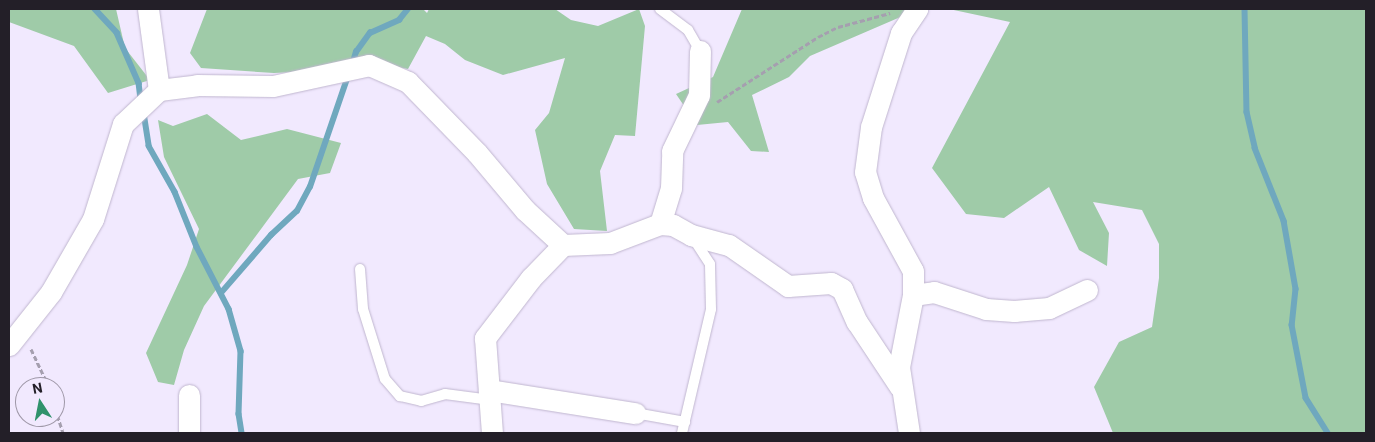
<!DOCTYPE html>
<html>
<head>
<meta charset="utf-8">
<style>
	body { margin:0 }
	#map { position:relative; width:1375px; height:442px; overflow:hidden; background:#f1e9fe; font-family:Roboto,sans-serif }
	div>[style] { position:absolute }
	.forest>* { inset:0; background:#9fcba8 }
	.stream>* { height:5.5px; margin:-2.75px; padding:0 2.75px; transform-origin:2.75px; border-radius:2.75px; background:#6fa8be }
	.path>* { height:3px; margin-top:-1.5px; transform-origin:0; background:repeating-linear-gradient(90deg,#a59faf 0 5px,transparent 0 7.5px) }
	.roads { filter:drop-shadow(0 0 1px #c0b6cf) drop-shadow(0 0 1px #c0b6cf) }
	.lane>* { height:10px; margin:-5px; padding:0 5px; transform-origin:5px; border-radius:5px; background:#fff }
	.street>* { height:21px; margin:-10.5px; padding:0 10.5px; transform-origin:10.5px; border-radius:10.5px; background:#fff }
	span { translate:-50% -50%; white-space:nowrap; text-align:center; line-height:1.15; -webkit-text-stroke:5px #f1e9fe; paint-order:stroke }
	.frame { position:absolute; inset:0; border:10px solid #231f28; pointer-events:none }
	.north { position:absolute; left:15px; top:377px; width:50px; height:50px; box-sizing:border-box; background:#f1e9fe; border:1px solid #9f98a8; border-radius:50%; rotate:349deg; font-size:14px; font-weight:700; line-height:20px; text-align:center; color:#231f28 }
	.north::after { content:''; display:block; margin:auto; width:18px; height:22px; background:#30926c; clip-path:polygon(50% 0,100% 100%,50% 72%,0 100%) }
</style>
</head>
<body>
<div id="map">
	<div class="forest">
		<div style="clip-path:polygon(9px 9px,116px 9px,125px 48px,150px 80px,108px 93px,74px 46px,9px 22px)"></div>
		<div style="clip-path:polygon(207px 9px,423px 9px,427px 13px,429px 9px,555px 9px,571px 20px,598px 26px,639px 9px,645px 26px,635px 136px,615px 135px,600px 171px,607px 231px,574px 229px,547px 184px,535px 130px,549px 113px,565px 58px,503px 75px,465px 60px,445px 44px,426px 36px,408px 69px,360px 60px,315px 71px,274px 73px,201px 68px,190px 53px)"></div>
		<div style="clip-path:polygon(742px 9px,919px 9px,810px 56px,789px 77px,752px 95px,769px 152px,751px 151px,728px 122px,697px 125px,676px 94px,713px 77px)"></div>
		<div style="clip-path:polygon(949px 9px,1366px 9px,1366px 433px,1113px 433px,1094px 387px,1119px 342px,1152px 327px,1159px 278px,1159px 244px,1142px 210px,1093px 202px,1109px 233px,1107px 266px,1079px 250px,1049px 187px,1004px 218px,966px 214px,932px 168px,1010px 22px)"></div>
		<div style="clip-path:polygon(207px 114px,241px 140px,287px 129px,341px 143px,330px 173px,298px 179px,204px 306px,184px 350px,174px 385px,158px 382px,146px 353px,187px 265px,199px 229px,164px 157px,158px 120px,173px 126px)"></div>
	</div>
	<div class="stream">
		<div style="left:95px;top:9px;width:33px;rotate:47deg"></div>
		<div style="left:117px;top:33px;width:55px;rotate:66.3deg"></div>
		<div style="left:139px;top:83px;width:16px;rotate:83deg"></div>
		<div style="left:1245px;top:9px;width:103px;rotate:88.9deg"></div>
		<div style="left:1247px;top:112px;width:37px;rotate:77deg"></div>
		<div style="left:1255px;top:148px;width:79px;rotate:68.3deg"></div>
		<div style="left:1284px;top:221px;width:69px;rotate:80deg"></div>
		<div style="left:1296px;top:289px;width:36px;rotate:96deg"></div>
		<div style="left:1292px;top:325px;width:74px;rotate:79.1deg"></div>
		<div style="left:1306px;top:398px;width:41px;rotate:57.8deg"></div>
		<div style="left:352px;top:65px;width:14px;rotate:-73deg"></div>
		<div style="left:356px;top:52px;width:24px;rotate:-54deg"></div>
		<div style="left:370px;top:33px;width:32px;rotate:-24deg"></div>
		<div style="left:399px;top:20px;width:14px;rotate:-51deg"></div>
		<div style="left:144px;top:113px;width:33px;rotate:81deg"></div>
		<div style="left:149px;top:146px;width:53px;rotate:60.5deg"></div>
		<div style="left:175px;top:192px;width:59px;rotate:68.2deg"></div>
		<div style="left:197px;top:247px;width:70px;rotate:62.7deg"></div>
		<div style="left:229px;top:309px;width:44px;rotate:74.1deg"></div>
		<div style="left:241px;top:351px;width:63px;rotate:91.8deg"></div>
		<div style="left:239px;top:414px;width:19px;rotate:81deg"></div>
		<div style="left:221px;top:293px;width:77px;rotate:-49.2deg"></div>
		<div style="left:271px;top:235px;width:35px;rotate:-43deg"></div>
		<div style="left:297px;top:211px;width:27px;rotate:-62deg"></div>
		<div style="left:310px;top:187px;width:120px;rotate:-71.1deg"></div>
	</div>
	<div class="path">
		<div style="left:717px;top:102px;width:120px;rotate:-32.8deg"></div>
		<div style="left:818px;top:37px;width:22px;rotate:-27deg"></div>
		<div style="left:838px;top:27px;width:54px;rotate:-15.1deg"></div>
		<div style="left:31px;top:349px;width:42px;rotate:64.7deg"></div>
		<div style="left:55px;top:408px;width:26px;rotate:72deg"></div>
	</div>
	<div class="roads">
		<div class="lane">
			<div style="left:660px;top:9px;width:35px;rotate:37deg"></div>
			<div style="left:688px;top:30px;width:24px;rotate:60deg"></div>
			<div style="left:360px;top:269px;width:40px;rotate:85.7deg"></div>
			<div style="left:363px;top:309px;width:73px;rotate:72.6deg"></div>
			<div style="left:385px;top:379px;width:23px;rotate:49deg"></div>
			<div style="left:400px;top:396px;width:22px;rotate:13deg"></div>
			<div style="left:421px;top:401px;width:25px;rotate:-16deg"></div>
			<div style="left:445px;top:394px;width:46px;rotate:7.4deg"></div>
			<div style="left:635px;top:413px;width:51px;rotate:10.2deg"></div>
			<div style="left:682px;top:433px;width:127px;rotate:-76.8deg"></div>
			<div style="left:711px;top:309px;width:45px;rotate:-91.3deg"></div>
			<div style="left:710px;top:264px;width:31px;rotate:-123deg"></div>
		</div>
		<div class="street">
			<div style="left:148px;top:9px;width:82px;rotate:82.3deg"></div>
			<div style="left:660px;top:224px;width:38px;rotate:-73deg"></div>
			<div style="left:671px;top:188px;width:37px;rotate:-88deg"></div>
			<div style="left:672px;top:151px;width:62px;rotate:-64.3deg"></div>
			<div style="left:699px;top:95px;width:44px;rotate:-88.7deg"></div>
			<div style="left:563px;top:245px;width:47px;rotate:-2.4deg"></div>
			<div style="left:610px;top:243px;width:53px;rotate:-20.8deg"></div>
			<div style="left:660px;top:224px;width:13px;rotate:4deg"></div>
			<div style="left:673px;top:225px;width:21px;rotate:29deg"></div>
			<div style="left:691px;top:235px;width:39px;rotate:15deg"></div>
			<div style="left:729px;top:245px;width:72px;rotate:34.8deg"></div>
			<div style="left:788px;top:286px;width:43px;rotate:-4deg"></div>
			<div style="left:831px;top:283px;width:13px;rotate:29deg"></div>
			<div style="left:842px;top:289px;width:36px;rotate:66deg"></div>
			<div style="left:857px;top:322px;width:78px;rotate:56.5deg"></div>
			<div style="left:913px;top:295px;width:21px;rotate:-8deg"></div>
			<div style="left:934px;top:292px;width:55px;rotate:18.1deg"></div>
			<div style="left:986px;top:309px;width:28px;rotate:4deg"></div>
			<div style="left:1014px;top:311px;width:35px;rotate:-5deg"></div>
			<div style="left:1049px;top:308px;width:42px;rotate:-25.3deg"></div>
			<div style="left:9px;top:345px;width:68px;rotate:-51.6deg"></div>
			<div style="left:51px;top:292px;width:84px;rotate:-60.1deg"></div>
			<div style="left:93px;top:219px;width:100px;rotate:-72.5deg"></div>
			<div style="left:123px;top:124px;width:50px;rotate:-43.4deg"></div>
			<div style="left:159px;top:90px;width:38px;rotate:-7deg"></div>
			<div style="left:197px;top:85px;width:76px;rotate:0.8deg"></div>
			<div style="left:273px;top:86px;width:98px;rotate:-12.3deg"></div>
			<div style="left:369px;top:65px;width:43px;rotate:23.6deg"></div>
			<div style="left:408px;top:82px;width:99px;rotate:45.8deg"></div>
			<div style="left:477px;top:153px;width:75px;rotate:49.9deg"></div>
			<div style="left:525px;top:210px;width:52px;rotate:42.6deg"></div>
			<div style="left:563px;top:245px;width:46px;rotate:134.1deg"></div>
			<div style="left:531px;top:278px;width:76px;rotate:127.5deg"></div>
			<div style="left:485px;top:338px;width:95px;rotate:85.8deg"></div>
			<div style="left:489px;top:390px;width:148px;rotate:9deg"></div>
			<div style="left:189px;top:433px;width:38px;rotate:-90deg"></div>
			<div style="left:909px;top:433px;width:67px;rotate:-98.6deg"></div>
			<div style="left:899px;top:367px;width:73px;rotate:-79deg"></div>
			<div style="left:913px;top:295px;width:24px;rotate:-90deg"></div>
			<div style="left:913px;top:271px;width:83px;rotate:-118.7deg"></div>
			<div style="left:873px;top:198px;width:27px;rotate:-107deg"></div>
			<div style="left:865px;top:172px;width:45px;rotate:-82.4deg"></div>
			<div style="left:871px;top:127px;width:99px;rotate:-72.3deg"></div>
			<div style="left:901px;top:33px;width:29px;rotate:-56deg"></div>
		</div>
	</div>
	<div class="frame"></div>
	<div class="north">N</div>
</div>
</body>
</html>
